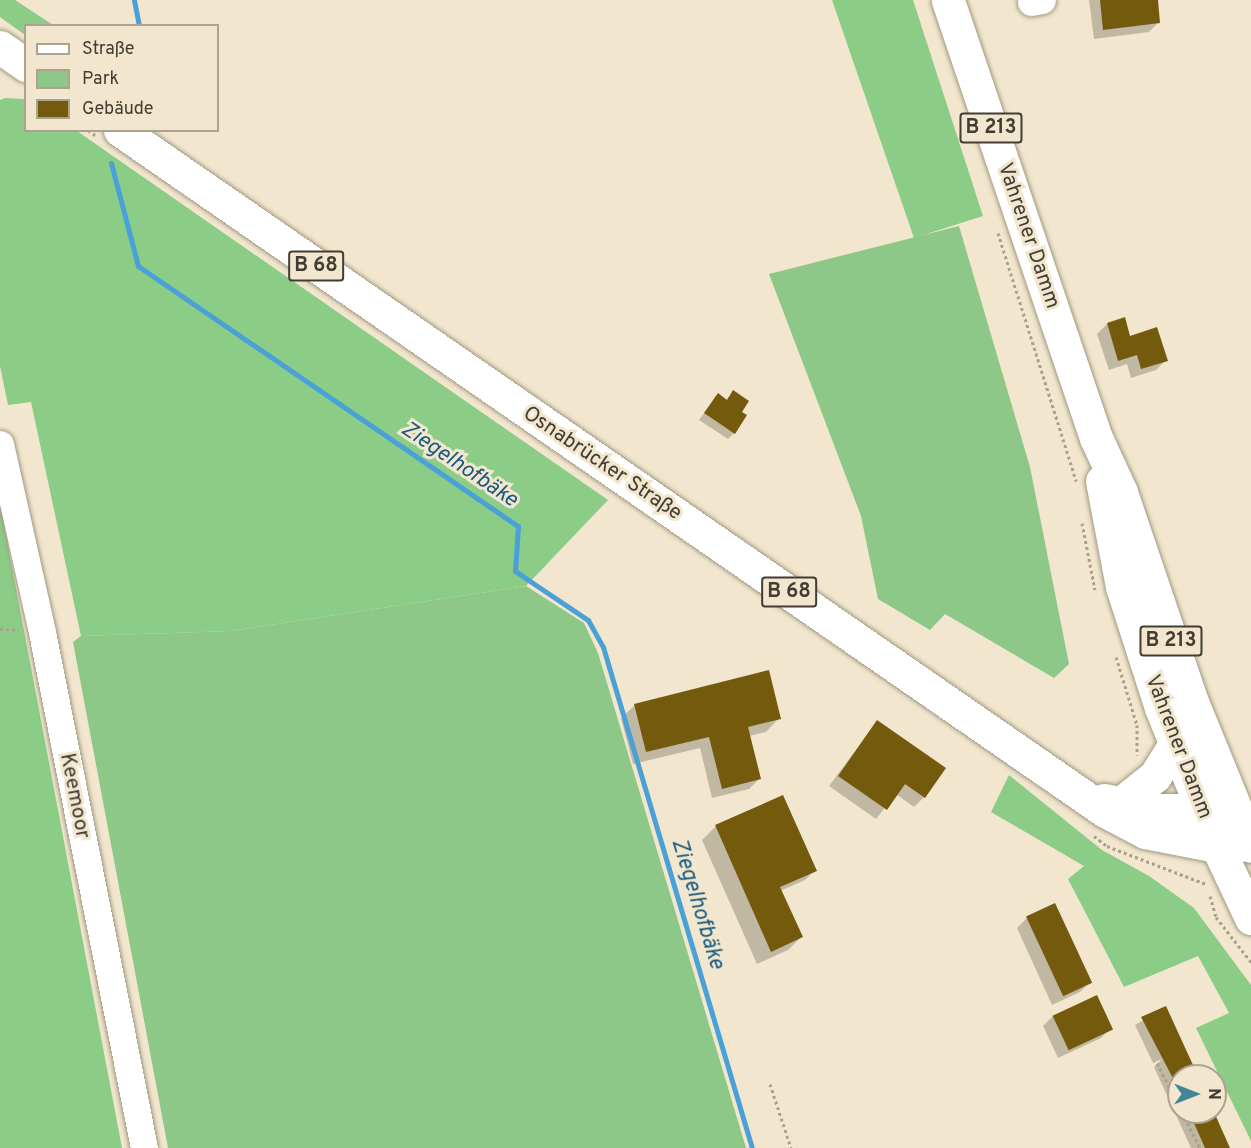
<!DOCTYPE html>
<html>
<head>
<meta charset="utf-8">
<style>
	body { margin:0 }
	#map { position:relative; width:1251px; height:1148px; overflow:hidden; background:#f2e7ce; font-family:Overpass,sans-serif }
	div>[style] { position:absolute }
	.green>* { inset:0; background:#8dc888 }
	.forest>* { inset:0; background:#8bcc86 }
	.shadow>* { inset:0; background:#0003 }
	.stream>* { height:5px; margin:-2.5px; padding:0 2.5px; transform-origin:2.5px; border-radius:2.5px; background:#4aa1d8 }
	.building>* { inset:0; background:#745a0d; transform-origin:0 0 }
	.path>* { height:3px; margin-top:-1.5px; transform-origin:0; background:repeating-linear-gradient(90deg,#a9a18e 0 3px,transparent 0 6px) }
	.roads { filter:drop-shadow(0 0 2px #a19780) drop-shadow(0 0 2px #a19780) }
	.minor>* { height:27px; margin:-13.5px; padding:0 13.5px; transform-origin:13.5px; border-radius:13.5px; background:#fff }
	.major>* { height:33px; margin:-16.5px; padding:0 16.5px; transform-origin:16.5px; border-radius:16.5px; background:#fff }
	.highway>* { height:33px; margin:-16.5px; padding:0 16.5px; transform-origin:16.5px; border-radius:16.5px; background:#fff }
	span { translate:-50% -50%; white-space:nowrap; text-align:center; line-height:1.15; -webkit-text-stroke:6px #f2e7ce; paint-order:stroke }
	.shield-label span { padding:2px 4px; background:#f2e7ce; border:2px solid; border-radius:4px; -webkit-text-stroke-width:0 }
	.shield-label { font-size:20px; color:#413d33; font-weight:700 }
	.street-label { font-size:21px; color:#413d33 }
	.water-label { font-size:22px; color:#1b5a80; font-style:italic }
	.legend { position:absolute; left:24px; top:24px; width:195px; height:108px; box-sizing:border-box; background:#f2e7ce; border:2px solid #aba390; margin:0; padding:8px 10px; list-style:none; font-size:18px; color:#413d33 }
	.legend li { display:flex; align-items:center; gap:12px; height:30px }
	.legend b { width:30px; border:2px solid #aba390 }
	.north { position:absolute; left:1167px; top:1064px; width:60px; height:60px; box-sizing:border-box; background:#f2e7ce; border:2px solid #aba390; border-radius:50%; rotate:90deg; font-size:16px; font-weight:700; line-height:24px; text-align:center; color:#413d33 }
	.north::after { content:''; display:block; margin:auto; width:21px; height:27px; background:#438596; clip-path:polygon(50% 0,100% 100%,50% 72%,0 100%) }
</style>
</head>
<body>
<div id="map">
	<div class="green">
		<div style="clip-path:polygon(959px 226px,1030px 467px,1069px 664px,1054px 678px,945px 614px,930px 630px,878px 599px,861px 516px,769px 274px)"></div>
		<div style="clip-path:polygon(526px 586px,584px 623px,598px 653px,746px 1148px,168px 1148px,73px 642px,81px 636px,231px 631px)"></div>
	</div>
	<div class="forest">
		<div style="clip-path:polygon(0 0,15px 0,53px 25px,26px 26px,25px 35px,0 17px)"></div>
		<div style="clip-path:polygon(832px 0,913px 0,983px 216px,914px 238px)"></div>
		<div style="clip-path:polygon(5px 98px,25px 99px,26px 130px,77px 131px,608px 500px,526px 586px,231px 631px,81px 636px,31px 402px,8px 405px,0 366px,0 100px)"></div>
		<div style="clip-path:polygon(0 504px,8px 546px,122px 1148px,0 1148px)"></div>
		<div style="clip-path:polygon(1009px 775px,1102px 850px,1149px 876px,1194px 908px,1251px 985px,1251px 1141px,1196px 1028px,1229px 1013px,1198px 956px,1124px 987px,1068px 879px,1084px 866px,991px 812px)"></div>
	</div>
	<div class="shadow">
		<div style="clip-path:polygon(1089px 0,1156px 0,1159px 22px,1149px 32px,1094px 39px)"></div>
		<div style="clip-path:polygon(1124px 319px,1129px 337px,1166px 360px,1156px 370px,1131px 378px,1127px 364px,1109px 370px,1097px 334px,1107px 324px)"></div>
		<div style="clip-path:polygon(734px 392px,740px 412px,734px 433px,728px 439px,699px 420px,718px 395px,726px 400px)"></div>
		<div style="clip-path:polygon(635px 705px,779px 718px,766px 732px,749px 736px,759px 779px,749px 789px,712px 798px,700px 748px,633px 764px,621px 718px)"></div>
		<div style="clip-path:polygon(877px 722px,924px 797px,914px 807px,896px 794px,876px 819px,829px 786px)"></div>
		<div style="clip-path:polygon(782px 797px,815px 870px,805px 880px,780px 891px,801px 937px,788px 950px,757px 964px,702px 840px,715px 827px)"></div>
		<div style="clip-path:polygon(1027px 918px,1090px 982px,1080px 992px,1052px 1005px,1017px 928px)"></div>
		<div style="clip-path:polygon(1165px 1008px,1196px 1076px,1179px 1076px,1179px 1112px,1212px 1112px,1229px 1148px,1191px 1148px,1154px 1067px,1162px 1059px,1153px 1063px,1135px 1025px)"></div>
		<div style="clip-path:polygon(1053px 1016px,1111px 1028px,1101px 1038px,1058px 1058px,1043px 1026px)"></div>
	</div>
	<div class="stream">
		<div style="left:134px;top:0;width:26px;rotate:79deg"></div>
		<div style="left:111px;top:163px;width:106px;rotate:75.3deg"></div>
		<div style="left:138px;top:266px;width:460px;rotate:34.4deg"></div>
		<div style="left:518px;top:526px;width:45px;rotate:93.8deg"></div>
		<div style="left:515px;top:571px;width:88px;rotate:33.9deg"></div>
		<div style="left:588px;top:620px;width:31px;rotate:61deg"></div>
		<div style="left:603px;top:647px;width:523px;rotate:73.44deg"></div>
	</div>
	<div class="building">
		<div style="clip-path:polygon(1100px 0,1158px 0,1160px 23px,1103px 30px)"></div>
		<div style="clip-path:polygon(1125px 317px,1130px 336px,1157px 327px,1168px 361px,1141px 369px,1137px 355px,1118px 361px,1107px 323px)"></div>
		<div style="clip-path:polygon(733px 390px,749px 401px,742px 412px,747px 415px,735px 434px,704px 413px,718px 393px,727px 400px)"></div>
		<div style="clip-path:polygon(769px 670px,781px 719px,748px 727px,761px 779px,722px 789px,709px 737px,646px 752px,634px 704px)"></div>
		<div style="clip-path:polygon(877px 720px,946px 768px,925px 798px,905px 784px,887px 810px,838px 776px)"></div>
		<div style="clip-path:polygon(783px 795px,817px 871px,780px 887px,803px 937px,771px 952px,715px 825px)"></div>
		<div style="left:1055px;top:903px;width:88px;height:32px;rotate:65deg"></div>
		<div style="left:1097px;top:995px;width:38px;height:49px;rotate:65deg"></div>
		<div style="clip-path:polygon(1166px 1006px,1198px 1076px,1179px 1076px,1179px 1090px,1141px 1017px)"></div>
		<div style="clip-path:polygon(1189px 1112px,1214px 1112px,1230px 1148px,1205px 1148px)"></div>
	</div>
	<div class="path">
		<div style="left:88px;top:130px;width:9px;rotate:36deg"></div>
		<div style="left:998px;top:233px;width:260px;rotate:72.5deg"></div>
		<div style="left:1082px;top:523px;width:68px;rotate:79deg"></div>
		<div style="left:0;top:629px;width:19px;rotate:3deg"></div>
		<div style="left:1116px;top:657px;width:71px;rotate:72.8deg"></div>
		<div style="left:1137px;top:725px;width:30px;rotate:90deg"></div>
		<div style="left:1094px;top:836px;width:16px;rotate:38deg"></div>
		<div style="left:1107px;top:846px;width:106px;rotate:21deg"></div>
		<div style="left:1210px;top:896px;width:22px;rotate:74deg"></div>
		<div style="left:1216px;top:917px;width:57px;rotate:52.1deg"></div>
		<div style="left:1157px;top:1063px;width:48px;rotate:62.9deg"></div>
		<div style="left:770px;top:1084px;width:67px;rotate:71.8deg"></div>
		<div style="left:1182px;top:1112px;width:40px;rotate:63.4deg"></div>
	</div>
	<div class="roads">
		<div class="minor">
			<div style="left:1031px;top:2px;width:11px;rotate:-10deg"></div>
			<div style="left:0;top:444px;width:193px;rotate:77.4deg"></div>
			<div style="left:42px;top:632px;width:526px;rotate:78.82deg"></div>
		</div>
		<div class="major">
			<div style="left:0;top:47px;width:32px;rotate:35deg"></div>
			<div style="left:120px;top:130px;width:1197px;rotate:34.66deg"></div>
			<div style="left:1105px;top:811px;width:45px;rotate:27.7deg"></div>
			<div style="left:1145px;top:832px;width:73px;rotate:11deg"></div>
			<div style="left:1217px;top:846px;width:33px;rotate:-3deg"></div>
			<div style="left:1250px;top:844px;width:153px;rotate:-112.2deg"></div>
			<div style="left:1192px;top:702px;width:222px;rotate:-108.7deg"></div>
			<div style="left:1121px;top:492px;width:60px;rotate:-114.8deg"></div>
			<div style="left:1096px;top:438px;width:462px;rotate:-108.7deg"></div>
			<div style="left:1102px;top:481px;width:108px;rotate:79.3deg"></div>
			<div style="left:1122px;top:587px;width:127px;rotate:72.1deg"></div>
			<div style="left:1161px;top:708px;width:149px;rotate:67.9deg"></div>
			<div style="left:1104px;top:800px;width:52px;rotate:11.1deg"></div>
			<div style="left:1155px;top:810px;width:67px"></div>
			<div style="left:1120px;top:804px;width:45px;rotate:-38.7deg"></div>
			<div style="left:1155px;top:776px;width:38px;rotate:-58deg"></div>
		</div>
		<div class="highway">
			<div style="left:1250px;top:844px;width:2px;rotate:63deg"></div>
			<div style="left:1217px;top:846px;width:80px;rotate:64.7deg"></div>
		</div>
	</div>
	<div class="shield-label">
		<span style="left:991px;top:128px">B 213</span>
		<span style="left:316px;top:266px">B 68</span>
		<span style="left:789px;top:592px">B 68</span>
		<span style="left:1171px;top:641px">B 213</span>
	</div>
	<div class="street-label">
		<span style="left:1028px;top:236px;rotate:71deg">Vahrener Damm</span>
		<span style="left:602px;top:464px;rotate:34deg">Osnabrücker Straße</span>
		<span style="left:1178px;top:747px;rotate:69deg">Vahrener Damm</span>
		<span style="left:74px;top:796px;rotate:79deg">Keemoor</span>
	</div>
	<div class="water-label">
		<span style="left:459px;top:465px;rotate:34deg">Ziegelhofbäke</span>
		<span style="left:697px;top:904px;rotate:73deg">Ziegelhofbäke</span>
	</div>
	<ul class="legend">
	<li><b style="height:8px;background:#fff"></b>Straße</li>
	<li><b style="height:16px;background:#8dc888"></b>Park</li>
	<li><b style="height:16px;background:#745a0d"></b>Gebäude</li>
	</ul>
	<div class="north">N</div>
</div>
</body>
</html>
